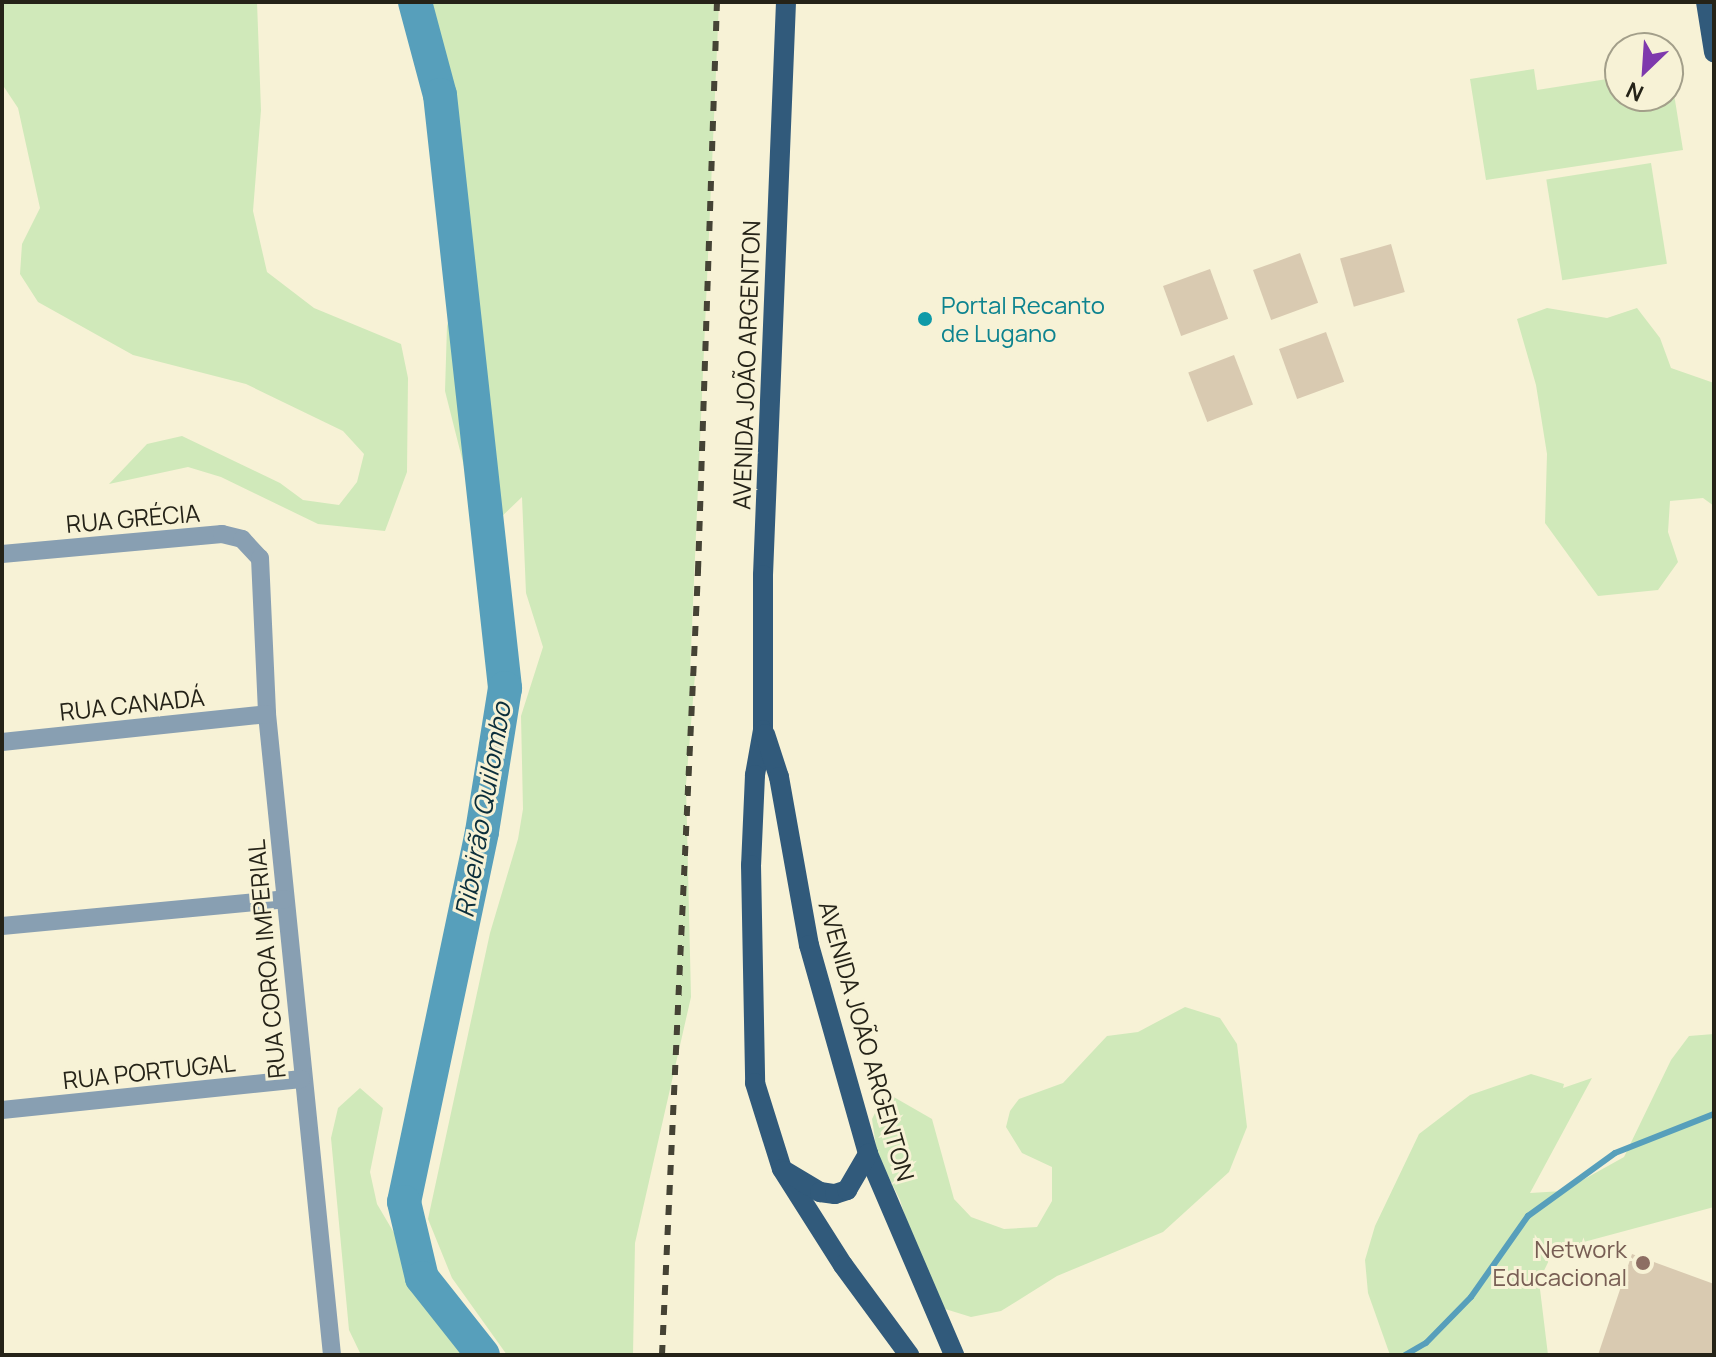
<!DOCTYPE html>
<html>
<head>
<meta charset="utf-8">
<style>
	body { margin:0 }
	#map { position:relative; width:1716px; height:1357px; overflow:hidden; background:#f7f2d6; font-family:Manrope,sans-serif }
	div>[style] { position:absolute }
	.green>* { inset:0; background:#d0e9ba; transform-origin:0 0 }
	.stream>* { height:6px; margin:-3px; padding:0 3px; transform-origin:3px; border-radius:3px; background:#579fbb }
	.river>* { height:34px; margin:-17px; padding:0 17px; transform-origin:17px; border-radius:17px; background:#579fbb }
	.building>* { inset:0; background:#d9cab1; transform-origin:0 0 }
	.street>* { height:18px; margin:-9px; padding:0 9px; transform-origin:9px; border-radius:9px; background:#889fb2 }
	.primary>* { height:20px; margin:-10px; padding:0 10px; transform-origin:10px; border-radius:10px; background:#315a7b }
	.rail>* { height:6px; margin-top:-3px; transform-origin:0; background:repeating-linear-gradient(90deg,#454335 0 10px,transparent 0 20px) }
	.dots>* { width:22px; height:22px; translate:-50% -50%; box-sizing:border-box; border:4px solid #f7f2d6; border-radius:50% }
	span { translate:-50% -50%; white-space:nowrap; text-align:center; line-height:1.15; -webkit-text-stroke:6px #f7f2d6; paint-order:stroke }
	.culture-label { font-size:24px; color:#0d838f }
	.left { translate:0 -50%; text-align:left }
	.street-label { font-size:24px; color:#252318 }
	.education-label { font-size:24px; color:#785e54 }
	.right { translate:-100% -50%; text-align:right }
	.water-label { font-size:26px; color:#0b2e3b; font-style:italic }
	.frame { position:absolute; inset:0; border:4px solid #252318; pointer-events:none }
	.north { position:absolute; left:1604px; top:32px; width:80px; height:80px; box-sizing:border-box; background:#f7f2d6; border:2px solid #a39f8a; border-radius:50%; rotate:205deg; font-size:22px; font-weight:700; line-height:32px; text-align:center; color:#252318 }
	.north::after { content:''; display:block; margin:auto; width:28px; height:36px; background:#7e39ad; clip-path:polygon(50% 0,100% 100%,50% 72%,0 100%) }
</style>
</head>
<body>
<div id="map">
	<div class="green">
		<div style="clip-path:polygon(2px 2px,257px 2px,261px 110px,253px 211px,267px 272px,314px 308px,401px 344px,408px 378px,407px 472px,385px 531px,318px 524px,221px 477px,188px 467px,109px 484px,147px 444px,182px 436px,280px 483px,303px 500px,339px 505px,357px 482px,364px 454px,343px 431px,246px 384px,133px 355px,38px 302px,20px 274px,22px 244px,40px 208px,18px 108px,2px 84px)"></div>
		<div style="clip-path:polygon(404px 2px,719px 2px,690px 673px,695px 675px,686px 785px,691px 997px,635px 1243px,633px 1355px,507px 1355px,452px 1278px,428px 1219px,490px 933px,518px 839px,523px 809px,521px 716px,543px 647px,526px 593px,522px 497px,498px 520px,483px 516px,473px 502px,445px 391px,447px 326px,461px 278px,457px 211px,423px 53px)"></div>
		<div style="clip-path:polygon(1534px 69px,1537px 90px,1620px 77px,1620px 96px,1668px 96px,1670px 69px,1683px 150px,1486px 180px,1470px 79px)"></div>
		<div style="left:1651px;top:163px;width:102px;height:106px;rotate:81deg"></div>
		<div style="clip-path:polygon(1547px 308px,1607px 318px,1637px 308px,1660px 338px,1671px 368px,1714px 383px,1714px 506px,1703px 498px,1670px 501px,1668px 532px,1678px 562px,1658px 590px,1598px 596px,1545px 523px,1547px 454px,1536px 385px,1517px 319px)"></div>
		<div style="clip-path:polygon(1185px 1007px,1220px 1018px,1237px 1044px,1247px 1127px,1229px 1172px,1163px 1232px,1057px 1276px,1001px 1311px,971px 1317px,942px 1308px,925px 1281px,900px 1200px,877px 1153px,872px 1119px,879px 1105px,892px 1096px,932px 1119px,954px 1199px,971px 1217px,1004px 1229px,1037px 1227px,1052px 1201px,1052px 1167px,1022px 1153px,1006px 1127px,1010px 1111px,1019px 1099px,1063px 1083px,1107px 1036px,1138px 1032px)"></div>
		<div style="clip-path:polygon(1714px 1034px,1714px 1207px,1554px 1250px,1539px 1281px,1548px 1355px,1390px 1355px,1368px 1293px,1365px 1260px,1375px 1226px,1419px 1134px,1470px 1095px,1531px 1074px,1564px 1084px,1563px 1088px,1592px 1078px,1530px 1193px,1563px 1191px,1624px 1157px,1671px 1060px,1689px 1036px)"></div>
		<div style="clip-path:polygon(360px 1088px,383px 1108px,370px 1172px,377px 1204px,466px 1355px,361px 1355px,349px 1330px,331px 1138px,338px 1108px)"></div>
	</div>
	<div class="stream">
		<div style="left:1405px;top:1355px;width:24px;rotate:-30deg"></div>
		<div style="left:1426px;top:1343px;width:64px;rotate:-45.6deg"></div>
		<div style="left:1471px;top:1297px;width:99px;rotate:-54.9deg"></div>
		<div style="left:1528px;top:1216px;width:107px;rotate:-35.9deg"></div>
		<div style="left:1615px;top:1153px;width:106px;rotate:-21.5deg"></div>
	</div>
	<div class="river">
		<div style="left:415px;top:2px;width:96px;rotate:75deg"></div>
		<div style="left:440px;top:95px;width:597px;rotate:83.74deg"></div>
		<div style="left:505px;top:688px;width:146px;rotate:99.1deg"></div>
		<div style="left:482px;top:832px;width:378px;rotate:101.9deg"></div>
		<div style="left:404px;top:1202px;width:78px;rotate:76.7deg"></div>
		<div style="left:422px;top:1278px;width:98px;rotate:51.6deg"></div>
	</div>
	<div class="building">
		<div style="left:1391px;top:244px;width:50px;height:53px;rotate:74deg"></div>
		<div style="left:1300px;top:253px;width:53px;height:50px;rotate:70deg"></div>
		<div style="left:1210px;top:269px;width:53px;height:50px;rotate:70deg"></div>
		<div style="left:1326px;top:332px;width:53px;height:50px;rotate:70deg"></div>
		<div style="left:1234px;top:355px;width:53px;height:49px;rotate:69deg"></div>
		<div style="clip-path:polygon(1632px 1254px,1714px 1284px,1714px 1355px,1598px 1355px)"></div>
	</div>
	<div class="street">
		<div style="left:2px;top:554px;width:221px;rotate:-5.2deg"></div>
		<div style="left:222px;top:534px;width:21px;rotate:14deg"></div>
		<div style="left:242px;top:539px;width:26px;rotate:47deg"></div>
		<div style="left:260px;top:558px;width:156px;rotate:87.4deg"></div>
		<div style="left:267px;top:714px;width:644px;rotate:84.21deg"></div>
		<div style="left:2px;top:742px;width:266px;rotate:-6deg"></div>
		<div style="left:2px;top:926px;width:284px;rotate:-5.4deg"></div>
		<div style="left:2px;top:1110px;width:301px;rotate:-5.9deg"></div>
	</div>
	<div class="primary">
		<div style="left:786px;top:2px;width:573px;rotate:92.3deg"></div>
		<div style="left:763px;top:575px;width:155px;rotate:90deg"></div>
		<div style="left:763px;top:730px;width:46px;rotate:100.1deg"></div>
		<div style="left:755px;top:775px;width:90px;rotate:92.5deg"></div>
		<div style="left:751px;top:865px;width:218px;rotate:88.9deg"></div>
		<div style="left:755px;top:1083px;width:90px;rotate:72.6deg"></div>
		<div style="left:782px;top:1169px;width:114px;rotate:57.6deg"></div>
		<div style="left:843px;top:1265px;width:112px;rotate:53.7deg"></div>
		<div style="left:1706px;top:2px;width:51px;rotate:80.9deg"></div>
		<div style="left:765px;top:734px;width:45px;rotate:72deg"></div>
		<div style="left:779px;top:777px;width:171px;rotate:79.9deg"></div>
		<div style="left:809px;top:945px;width:217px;rotate:74.2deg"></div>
		<div style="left:868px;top:1154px;width:219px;rotate:66.8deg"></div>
		<div style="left:785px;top:1171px;width:41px;rotate:31deg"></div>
		<div style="left:820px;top:1192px;width:15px;rotate:8deg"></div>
		<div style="left:835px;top:1194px;width:13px;rotate:-18deg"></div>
		<div style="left:847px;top:1190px;width:42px;rotate:-59.7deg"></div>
	</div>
	<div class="rail">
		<div style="left:662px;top:1355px;width:785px;rotate:-87.37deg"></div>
		<div style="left:698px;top:571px;width:569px;rotate:-88.09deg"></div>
	</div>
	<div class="dots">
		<div style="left:925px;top:319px;background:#0f9aa8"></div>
		<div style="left:1643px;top:1263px;background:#8d6e63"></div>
	</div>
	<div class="culture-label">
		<span class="left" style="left:941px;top:319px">Portal Recanto<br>de Lugano</span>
	</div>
	<div class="street-label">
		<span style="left:746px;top:365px;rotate:-88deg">AVENIDA JOÃO ARGENTON</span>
		<span style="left:133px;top:518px;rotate:-5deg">RUA GRÉCIA</span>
		<span style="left:132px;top:704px;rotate:-6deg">RUA CANADÁ</span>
		<span style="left:266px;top:959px;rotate:-95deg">RUA COROA IMPERIAL</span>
		<span style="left:867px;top:1041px;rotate:74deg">AVENIDA JOÃO ARGENTON</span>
		<span style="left:149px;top:1071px;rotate:-6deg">RUA PORTUGAL</span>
	</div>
	<div class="education-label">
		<span class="right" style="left:1627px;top:1263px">Network<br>Educacional</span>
	</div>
	<div class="water-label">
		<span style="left:483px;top:810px;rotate:-80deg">Ribeirão Quilombo</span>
	</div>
	<div class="frame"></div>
	<div class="north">N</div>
</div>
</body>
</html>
